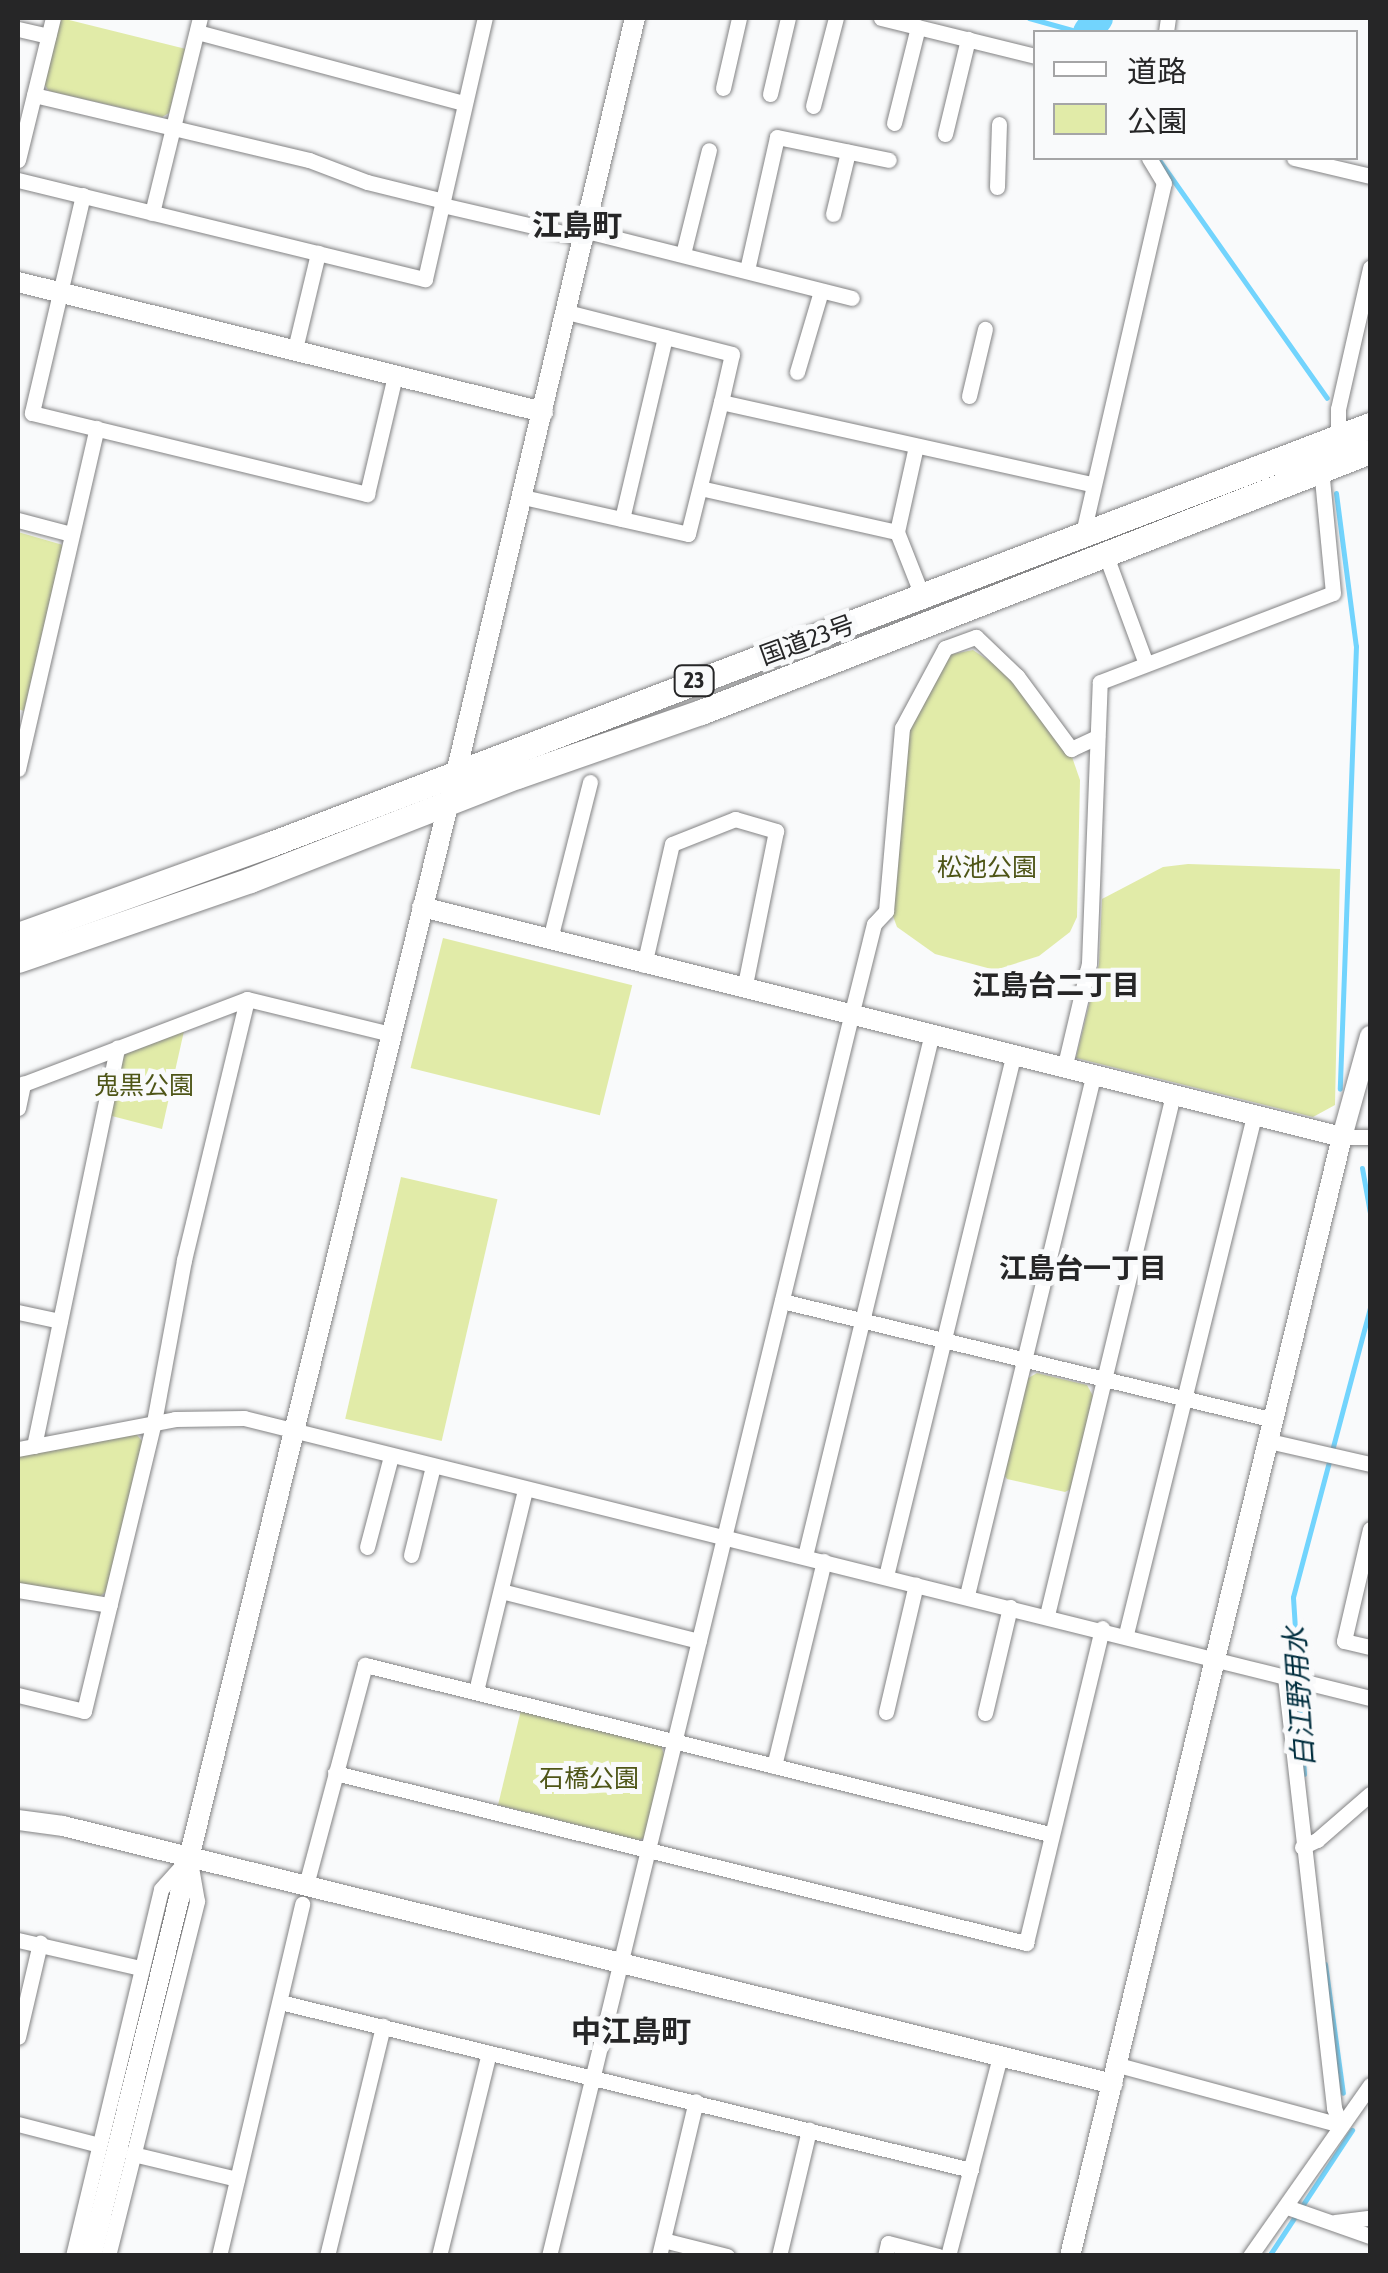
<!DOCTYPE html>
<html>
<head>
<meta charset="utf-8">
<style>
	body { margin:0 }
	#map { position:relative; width:1388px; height:2273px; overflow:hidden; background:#f9fafb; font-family:"Asap Condensed","Noto Sans JP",sans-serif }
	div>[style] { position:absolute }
	.green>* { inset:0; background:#e1eba8; transform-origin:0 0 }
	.stream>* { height:5px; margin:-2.5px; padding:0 2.5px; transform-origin:2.5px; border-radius:2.5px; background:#72d4fd }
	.river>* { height:30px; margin:-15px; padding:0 15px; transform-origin:15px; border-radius:15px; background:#72d4fd }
	.roads { filter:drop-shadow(0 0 2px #838384) drop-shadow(0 0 2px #838384) }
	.minor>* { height:15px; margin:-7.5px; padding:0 7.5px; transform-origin:7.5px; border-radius:7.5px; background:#fff }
	.tertiary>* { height:20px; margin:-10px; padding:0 10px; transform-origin:10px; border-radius:10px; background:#fff }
	.trunk>* { height:25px; margin:-12.5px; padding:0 12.5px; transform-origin:12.5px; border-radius:12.5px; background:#fff }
	span { translate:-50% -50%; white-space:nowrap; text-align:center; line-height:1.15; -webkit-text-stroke:10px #f9fafb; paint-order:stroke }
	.shield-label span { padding:2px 8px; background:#f9fafb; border:2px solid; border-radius:8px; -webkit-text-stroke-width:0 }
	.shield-label { font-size:22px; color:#262627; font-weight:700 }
	.street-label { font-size:25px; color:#262627 }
	.park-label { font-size:25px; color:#4e5517 }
	.neighbourhood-label { font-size:28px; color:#262627; font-weight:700 }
	.water-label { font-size:28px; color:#002e3e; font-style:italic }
	.quarter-label { font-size:30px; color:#262627; font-weight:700 }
	.frame { position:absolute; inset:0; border:20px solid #262627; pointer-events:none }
	.legend { position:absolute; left:1033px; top:30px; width:325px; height:130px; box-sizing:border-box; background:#f9fafb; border:2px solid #a5a5a6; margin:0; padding:12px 18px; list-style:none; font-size:30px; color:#262627 }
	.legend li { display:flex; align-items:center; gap:20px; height:50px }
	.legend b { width:50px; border:2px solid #a5a5a6 }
</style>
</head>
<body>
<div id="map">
	<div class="green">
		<div style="clip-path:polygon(61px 18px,186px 49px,169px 113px,162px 117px,49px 91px,44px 84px)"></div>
		<div style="clip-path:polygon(18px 532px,63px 545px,24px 711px,18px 709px)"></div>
		<div style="clip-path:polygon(973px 650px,1013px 677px,1072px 757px,1080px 780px,1077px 917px,1070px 932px,1039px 956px,995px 970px,935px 954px,897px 927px,890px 908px,906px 731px,948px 655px)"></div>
		<div style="clip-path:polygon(1188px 864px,1340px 869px,1335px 1105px,1313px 1117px,1076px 1058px,1099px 964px,1102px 899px,1163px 867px)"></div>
		<div style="left:443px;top:938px;width:195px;height:134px;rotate:14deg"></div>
		<div style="clip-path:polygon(184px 1031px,162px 1129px,108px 1115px,123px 1055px)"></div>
		<div style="left:401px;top:1177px;width:99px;height:248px;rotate:13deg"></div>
		<div style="clip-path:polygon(1037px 1373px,1087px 1385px,1093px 1396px,1071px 1489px,1065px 1492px,1007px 1479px,1002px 1472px,1025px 1380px)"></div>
		<div style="clip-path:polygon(136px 1434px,143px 1442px,107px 1591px,98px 1598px,18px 1583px,18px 1456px)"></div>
		<div style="clip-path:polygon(521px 1710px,661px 1745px,664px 1755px,645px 1838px,638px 1840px,498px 1805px)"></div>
	</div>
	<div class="stream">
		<div style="left:1029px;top:18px;width:52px;rotate:15.6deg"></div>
		<div style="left:1159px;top:160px;width:291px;rotate:54.8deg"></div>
		<div style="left:1336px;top:493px;width:154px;rotate:82.6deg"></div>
		<div style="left:1356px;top:646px;width:443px;rotate:92.1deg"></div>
		<div style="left:1362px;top:1168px;width:46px;rotate:79.9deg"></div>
		<div style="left:1298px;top:1675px;width:78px;rotate:-93.7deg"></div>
		<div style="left:1293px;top:1597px;width:299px;rotate:-75.1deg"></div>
		<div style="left:1298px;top:1686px;width:88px;rotate:86.1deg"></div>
		<div style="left:1325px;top:1964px;width:130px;rotate:82.1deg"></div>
		<div style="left:1269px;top:2256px;width:151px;rotate:-56.6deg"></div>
	</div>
	<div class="river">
		<div style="left:1088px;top:32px;width:17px;rotate:-54deg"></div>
	</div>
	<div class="roads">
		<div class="minor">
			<div style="left:881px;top:18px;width:160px;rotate:13.8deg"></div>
			<div style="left:18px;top:29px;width:31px;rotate:13deg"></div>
			<div style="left:197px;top:32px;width:275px;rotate:14.9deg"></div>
			<div style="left:1166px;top:32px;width:14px;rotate:-82deg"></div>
			<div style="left:723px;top:88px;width:72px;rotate:-77.1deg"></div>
			<div style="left:770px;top:94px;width:78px;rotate:-76.7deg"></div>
			<div style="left:34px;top:95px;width:283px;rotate:13.3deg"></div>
			<div style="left:309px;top:160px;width:62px;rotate:20.8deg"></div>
			<div style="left:367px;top:182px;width:75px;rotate:13.9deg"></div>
			<div style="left:813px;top:106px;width:91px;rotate:-75.4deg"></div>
			<div style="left:894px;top:123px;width:99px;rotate:-76deg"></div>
			<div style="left:945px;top:134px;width:98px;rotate:-76.4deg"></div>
			<div style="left:1294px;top:158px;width:78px;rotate:13.3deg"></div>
			<div style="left:18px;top:160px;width:146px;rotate:-76.2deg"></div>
			<div style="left:18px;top:180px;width:419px;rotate:13.7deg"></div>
			<div style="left:425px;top:279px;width:268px;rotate:-77.1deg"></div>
			<div style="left:997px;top:187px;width:63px;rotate:-88.2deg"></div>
			<div style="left:83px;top:195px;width:224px;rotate:103.2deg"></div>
			<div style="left:32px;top:413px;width:345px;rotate:13.6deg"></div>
			<div style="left:367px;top:494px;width:121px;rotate:-76.7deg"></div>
			<div style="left:442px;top:205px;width:147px;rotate:13deg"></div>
			<div style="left:152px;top:213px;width:201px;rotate:-76.2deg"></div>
			<div style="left:833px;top:214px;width:64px;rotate:-76.4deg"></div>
			<div style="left:587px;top:231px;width:273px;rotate:14.2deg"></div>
			<div style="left:683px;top:254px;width:107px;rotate:-76deg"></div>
			<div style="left:747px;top:270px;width:136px;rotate:-77.3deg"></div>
			<div style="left:777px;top:137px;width:114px;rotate:11.6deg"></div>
			<div style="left:295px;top:349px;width:99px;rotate:-76.5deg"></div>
			<div style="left:797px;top:372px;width:84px;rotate:-73.5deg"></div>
			<div style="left:969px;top:396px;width:69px;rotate:-76.6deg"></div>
			<div style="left:721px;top:402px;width:379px;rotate:12.5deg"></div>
			<div style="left:1338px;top:437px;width:28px;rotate:-90deg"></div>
			<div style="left:1338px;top:409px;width:145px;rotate:-77.2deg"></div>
			<div style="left:916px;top:446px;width:88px;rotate:102.5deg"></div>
			<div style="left:897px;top:532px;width:71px;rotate:68.5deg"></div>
			<div style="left:700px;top:488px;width:202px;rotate:12.6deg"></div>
			<div style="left:523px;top:497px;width:169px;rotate:12.6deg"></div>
			<div style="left:688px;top:534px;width:136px;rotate:-76deg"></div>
			<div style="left:721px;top:402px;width:49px;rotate:-77.1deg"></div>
			<div style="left:732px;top:354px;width:170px;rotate:-165.7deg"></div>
			<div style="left:622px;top:519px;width:187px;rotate:-76.7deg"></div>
			<div style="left:18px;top:520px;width:55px;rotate:14.8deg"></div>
			<div style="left:1083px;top:533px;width:359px;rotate:-77deg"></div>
			<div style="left:1164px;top:183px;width:29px;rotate:-121deg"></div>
			<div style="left:1105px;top:553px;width:118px;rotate:69.7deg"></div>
			<div style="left:18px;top:769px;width:350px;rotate:-77deg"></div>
			<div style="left:550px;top:939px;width:162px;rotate:-75.7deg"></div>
			<div style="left:644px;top:965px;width:124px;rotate:-77deg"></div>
			<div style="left:672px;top:844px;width:68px;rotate:-21.6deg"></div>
			<div style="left:735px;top:819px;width:43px;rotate:16.3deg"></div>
			<div style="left:776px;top:831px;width:161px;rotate:101.4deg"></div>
			<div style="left:1064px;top:1069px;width:109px;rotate:-76.7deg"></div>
			<div style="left:1089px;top:963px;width:281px;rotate:-87.8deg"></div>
			<div style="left:1100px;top:682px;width:249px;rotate:-20.9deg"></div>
			<div style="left:1333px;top:593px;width:125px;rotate:-95.5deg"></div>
			<div style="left:18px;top:1086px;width:245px;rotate:-20.8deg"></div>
			<div style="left:247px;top:999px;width:148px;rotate:13.7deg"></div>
			<div style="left:18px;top:1108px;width:25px;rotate:-78deg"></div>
			<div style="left:1342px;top:1137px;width:28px"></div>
			<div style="left:782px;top:1301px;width:506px;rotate:13.6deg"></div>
			<div style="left:18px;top:1312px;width:43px;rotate:12.1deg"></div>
			<div style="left:1269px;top:1441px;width:104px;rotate:12.8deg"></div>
			<div style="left:34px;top:1446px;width:407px;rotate:-78.2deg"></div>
			<div style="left:18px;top:1449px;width:160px;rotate:-10.8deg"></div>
			<div style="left:175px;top:1419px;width:69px;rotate:-0.8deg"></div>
			<div style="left:244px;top:1418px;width:1073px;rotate:13.97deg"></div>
			<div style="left:1285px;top:1677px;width:434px;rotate:83.5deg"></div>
			<div style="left:1334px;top:2108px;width:18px;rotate:68deg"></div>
			<div style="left:1370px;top:1529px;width:115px;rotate:103.1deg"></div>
			<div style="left:1344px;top:1641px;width:27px;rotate:13deg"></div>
			<div style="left:367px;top:1547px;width:94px;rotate:-75.2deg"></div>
			<div style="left:411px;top:1555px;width:92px;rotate:-76.1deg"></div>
			<div style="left:805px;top:1556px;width:534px;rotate:-76.35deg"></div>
			<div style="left:886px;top:1576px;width:534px;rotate:-76.25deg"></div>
			<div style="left:18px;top:1590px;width:93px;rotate:9.3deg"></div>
			<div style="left:501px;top:1591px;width:204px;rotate:14.2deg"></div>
			<div style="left:967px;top:1595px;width:533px;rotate:-76.33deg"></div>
			<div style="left:1047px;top:1615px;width:535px;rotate:-76.38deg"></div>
			<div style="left:1126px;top:1634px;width:534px;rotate:-76.12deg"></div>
			<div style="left:1285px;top:1677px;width:88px;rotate:13.9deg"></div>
			<div style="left:476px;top:1691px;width:207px;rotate:-76.3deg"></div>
			<div style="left:18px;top:1695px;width:68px;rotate:13.6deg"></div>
			<div style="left:84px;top:1711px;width:297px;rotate:-76.4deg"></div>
			<div style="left:154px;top:1422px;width:165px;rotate:-79.5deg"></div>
			<div style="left:184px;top:1260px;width:268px;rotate:-76.4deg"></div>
			<div style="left:886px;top:1712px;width:131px;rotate:-76.8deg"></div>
			<div style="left:985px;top:1713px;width:109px;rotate:-76.7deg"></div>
			<div style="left:774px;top:1766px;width:211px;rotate:-76.3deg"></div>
			<div style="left:335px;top:1773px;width:712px;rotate:13.82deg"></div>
			<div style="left:1026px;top:1943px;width:324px;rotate:-76.4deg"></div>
			<div style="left:1302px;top:1847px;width:17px;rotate:-25deg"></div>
			<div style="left:1317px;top:1840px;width:70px;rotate:-41deg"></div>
			<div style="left:306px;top:1885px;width:228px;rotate:-75deg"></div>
			<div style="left:365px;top:1665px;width:706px;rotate:13.86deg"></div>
			<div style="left:18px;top:1940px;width:121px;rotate:12.9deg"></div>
			<div style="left:280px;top:2002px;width:711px;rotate:13.66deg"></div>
			<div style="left:18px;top:2037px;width:97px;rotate:-76.8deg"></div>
			<div style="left:1118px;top:2065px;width:231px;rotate:15.1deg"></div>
			<div style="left:18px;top:2124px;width:76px;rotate:14.4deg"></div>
			<div style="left:133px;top:2154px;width:107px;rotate:13.5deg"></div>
			<div style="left:1287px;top:2207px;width:88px;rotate:19.3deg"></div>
			<div style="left:1335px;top:2222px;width:35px;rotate:-7deg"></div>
			<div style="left:663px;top:2240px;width:66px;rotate:14deg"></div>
			<div style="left:73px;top:2256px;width:377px;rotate:-76.5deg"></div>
			<div style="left:161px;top:1889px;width:39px;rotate:-48deg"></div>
			<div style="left:108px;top:2256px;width:366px;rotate:-75.9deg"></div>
			<div style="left:197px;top:1901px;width:36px;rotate:-100deg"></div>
			<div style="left:219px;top:2256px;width:362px;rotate:-76.7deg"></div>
			<div style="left:327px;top:2256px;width:237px;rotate:-76.3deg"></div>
			<div style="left:439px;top:2256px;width:209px;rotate:-76.2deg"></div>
			<div style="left:549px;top:2256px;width:1276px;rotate:-76.31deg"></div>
			<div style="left:851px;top:1016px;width:95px;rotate:-76deg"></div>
			<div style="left:874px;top:924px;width:18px;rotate:-47deg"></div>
			<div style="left:886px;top:911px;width:184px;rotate:-85deg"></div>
			<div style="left:902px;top:728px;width:91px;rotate:-61.7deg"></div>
			<div style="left:945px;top:648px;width:33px;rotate:-20deg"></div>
			<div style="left:976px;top:637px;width:57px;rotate:43.6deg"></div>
			<div style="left:1017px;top:676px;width:91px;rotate:53.5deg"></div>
			<div style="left:1071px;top:749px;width:29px;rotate:-25deg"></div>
			<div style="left:659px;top:2256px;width:159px;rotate:-76.6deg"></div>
			<div style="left:779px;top:2256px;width:130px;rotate:-76.6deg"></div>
			<div style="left:885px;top:2256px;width:13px;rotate:-77deg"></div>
			<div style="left:888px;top:2243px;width:52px;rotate:14.6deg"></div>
			<div style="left:948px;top:2256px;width:207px;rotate:-75.4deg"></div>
			<div style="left:1250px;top:2256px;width:209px;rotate:-54.9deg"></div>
		</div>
		<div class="tertiary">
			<div style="left:18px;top:282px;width:541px;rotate:13.91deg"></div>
			<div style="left:422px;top:907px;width:948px;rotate:14.04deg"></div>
			<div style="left:18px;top:1820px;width:45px;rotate:7.6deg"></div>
			<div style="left:63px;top:1826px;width:1081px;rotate:13.8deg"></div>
			<div style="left:91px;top:2256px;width:1531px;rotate:-76.17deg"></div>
			<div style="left:457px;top:769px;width:772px;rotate:-76.67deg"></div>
			<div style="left:1070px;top:2256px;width:1152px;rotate:-76.34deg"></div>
			<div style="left:1342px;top:1137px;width:105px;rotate:-74.5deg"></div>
		</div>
		<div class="trunk">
			<div style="left:18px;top:935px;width:269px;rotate:-19.8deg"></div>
			<div style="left:271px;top:844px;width:1176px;rotate:-20.87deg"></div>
			<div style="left:18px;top:960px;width:245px;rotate:-19deg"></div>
			<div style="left:250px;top:880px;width:287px;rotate:-21.3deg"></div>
			<div style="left:517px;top:776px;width:195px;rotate:-19.2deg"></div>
			<div style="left:701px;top:712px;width:718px;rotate:-21.31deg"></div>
		</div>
	</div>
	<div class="shield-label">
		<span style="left:694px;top:681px">23</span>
	</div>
	<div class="street-label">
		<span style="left:807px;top:640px;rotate:-20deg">国道23号</span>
	</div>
	<div class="park-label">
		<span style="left:987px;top:867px">松池公園</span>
		<span style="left:144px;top:1085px">鬼黒公園</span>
		<span style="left:589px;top:1778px">石橋公園</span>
	</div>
	<div class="neighbourhood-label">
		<span style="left:1056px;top:985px">江島台二丁目</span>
		<span style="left:1083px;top:1268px">江島台一丁目</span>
	</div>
	<div class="water-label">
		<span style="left:1299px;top:1697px;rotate:-94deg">白江野用水</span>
	</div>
	<div class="quarter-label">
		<span style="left:577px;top:225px">江島町</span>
		<span style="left:631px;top:2031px">中江島町</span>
	</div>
	<div class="frame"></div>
	<ul class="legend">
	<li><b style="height:12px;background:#fff"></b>道路</li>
	<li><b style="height:28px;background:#e1eba8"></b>公園</li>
	</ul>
</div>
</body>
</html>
